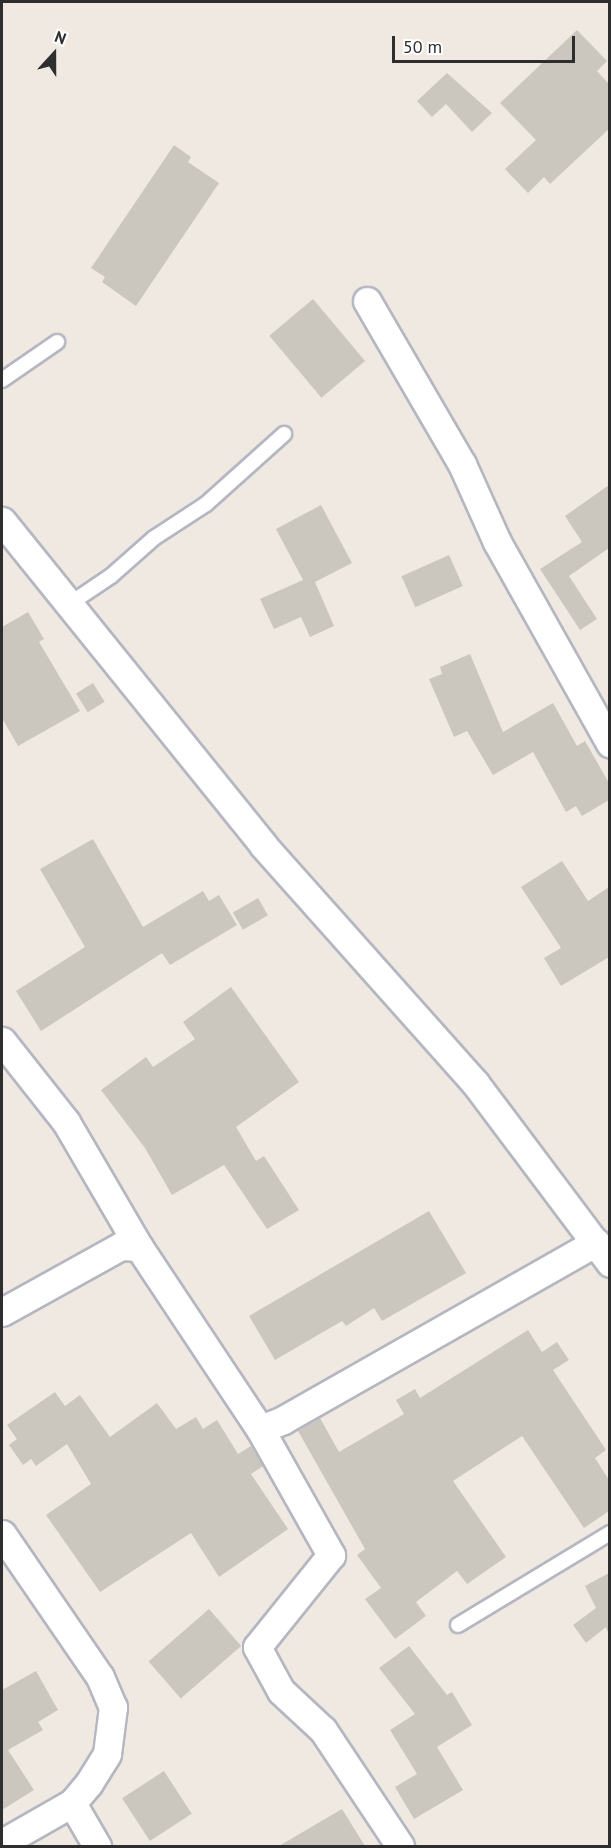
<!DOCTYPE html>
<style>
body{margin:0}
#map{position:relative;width:611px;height:1848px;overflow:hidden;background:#efe9e1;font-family:"PT Sans",sans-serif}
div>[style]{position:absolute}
.building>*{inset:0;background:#cbc7bf;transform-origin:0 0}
.roads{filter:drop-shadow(2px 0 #b4b7c1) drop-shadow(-2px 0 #b4b7c1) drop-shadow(0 2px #b4b7c1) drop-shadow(0 -2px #b4b7c1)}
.service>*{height:14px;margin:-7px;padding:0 7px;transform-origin:7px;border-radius:7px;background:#fff}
.minor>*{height:27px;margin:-13.5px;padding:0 13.5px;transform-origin:13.5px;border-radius:13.5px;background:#fff}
span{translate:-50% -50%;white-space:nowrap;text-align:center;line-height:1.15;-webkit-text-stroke:6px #fff;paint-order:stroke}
.frame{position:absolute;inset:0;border:3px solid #2e2e2e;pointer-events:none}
.north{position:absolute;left:24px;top:24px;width:60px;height:60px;-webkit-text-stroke:4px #fff;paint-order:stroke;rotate:21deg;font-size:16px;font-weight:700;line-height:24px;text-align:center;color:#2e2e2e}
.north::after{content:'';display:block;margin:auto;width:21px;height:27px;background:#2e2e2e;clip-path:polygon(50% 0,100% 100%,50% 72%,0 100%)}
.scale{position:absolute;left:392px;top:36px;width:183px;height:27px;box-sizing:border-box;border:3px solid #2e2e2e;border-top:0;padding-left:8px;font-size:18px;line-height:21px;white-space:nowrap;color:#2e2e2e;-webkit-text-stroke:4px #fff;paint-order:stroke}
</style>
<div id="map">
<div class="building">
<div style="clip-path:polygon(577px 30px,607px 61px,597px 71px,609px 84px,609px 129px,550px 184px,544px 177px,528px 193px,505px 169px,536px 140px,500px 103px)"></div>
<div style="clip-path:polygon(447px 73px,492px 113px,472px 132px,446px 104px,432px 117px,417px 101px)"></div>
<div style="clip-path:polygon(174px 145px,191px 157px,188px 162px,219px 183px,136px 306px,102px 282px,105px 277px,91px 268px)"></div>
<div style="left:313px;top:299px;width:81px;height:57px;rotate:50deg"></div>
<div style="clip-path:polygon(609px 485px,609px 548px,569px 576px,597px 619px,580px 630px,540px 569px,582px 542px,565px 516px)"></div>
<div style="clip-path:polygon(321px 505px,352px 563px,315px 582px,334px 626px,310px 637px,301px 617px,274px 629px,260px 599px,303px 580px,276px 529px)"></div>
<div style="left:449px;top:555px;width:34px;height:52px;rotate:66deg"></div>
<div style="clip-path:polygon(28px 612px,44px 639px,39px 642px,80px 711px,18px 746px,2px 718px,2px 627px)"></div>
<div style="clip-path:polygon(470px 654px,503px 732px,553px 703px,577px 746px,585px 741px,609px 783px,609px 800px,582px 816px,576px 806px,566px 812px,533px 752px,493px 775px,467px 731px,454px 737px,429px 679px,442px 674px,440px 667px)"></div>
<div style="left:93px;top:683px;width:22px;height:20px;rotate:58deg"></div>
<div style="clip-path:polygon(93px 839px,143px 927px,203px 891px,209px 901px,219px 895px,237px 925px,170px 965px,162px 953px,41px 1031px,16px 991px,85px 947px,40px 869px)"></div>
<div style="clip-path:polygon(562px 861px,588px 901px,609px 887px,609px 957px,561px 986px,544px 958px,561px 948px,521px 887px)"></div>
<div style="left:258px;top:898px;width:20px;height:29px;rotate:60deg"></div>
<div style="clip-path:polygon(231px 987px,299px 1082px,236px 1127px,256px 1161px,264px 1156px,299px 1210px,267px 1229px,224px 1165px,172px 1195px,145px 1148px,101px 1090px,146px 1057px,153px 1067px,195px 1039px,183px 1022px)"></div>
<div style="clip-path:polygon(429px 1211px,466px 1273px,382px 1321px,374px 1308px,346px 1326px,342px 1321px,275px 1360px,249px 1316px)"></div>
<div style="clip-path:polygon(528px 1330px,542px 1352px,557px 1342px,569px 1360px,553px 1370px,606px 1450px,595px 1458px,609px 1480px,609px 1511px,584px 1528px,522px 1436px,453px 1481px,506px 1557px,467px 1584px,457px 1571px,416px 1602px,426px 1616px,395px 1639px,365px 1599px,381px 1588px,357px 1555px,365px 1549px,298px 1431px,320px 1418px,339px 1452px,404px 1414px,396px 1400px,415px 1389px,420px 1398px)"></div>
<div style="clip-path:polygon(55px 1392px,65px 1406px,80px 1395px,110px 1437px,157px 1403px,176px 1429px,196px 1417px,203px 1429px,217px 1420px,238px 1454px,251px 1446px,263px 1466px,251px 1474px,288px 1529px,219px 1577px,191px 1533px,100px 1592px,46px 1515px,91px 1484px,67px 1444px,36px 1466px,31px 1459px,23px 1465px,9px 1445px,17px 1439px,7px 1425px)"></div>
<div style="clip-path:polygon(609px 1573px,609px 1635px,606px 1627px,586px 1643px,573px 1625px,596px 1608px,585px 1586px)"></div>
<div style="left:209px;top:1609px;width:49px;height:80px;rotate:49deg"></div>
<div style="clip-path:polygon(409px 1646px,447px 1695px,452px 1692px,472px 1725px,437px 1747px,463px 1790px,414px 1819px,395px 1787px,417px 1774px,390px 1730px,415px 1714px,379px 1668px)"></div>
<div style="clip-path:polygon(36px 1671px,58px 1710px,38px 1722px,43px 1730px,8px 1750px,34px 1790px,2px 1810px,2px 1690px)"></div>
<div style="left:164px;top:1771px;width:51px;height:50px;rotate:57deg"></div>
<div style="clip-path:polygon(342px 1809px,365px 1846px,279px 1846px)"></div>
</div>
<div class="roads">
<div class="service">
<div style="left:2px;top:380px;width:67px;rotate:-34.6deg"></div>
<div style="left:68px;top:605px;width:52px;rotate:-34deg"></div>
<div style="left:111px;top:576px;width:57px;rotate:-41.5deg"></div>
<div style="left:154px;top:538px;width:62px;rotate:-33.2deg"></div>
<div style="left:206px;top:504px;width:105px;rotate:-41.9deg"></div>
<div style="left:458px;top:1625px;width:178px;rotate:-31.2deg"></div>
</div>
<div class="minor">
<div style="left:367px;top:301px;width:189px;rotate:59.8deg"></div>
<div style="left:462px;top:464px;width:85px;rotate:65.8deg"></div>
<div style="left:497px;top:542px;width:231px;rotate:60.7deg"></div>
<div style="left:2px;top:521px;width:416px;rotate:51.1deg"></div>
<div style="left:263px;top:845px;width:319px;rotate:48.3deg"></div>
<div style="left:475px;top:1083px;width:225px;rotate:53.1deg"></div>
<div style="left:2px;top:1041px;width:103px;rotate:51.7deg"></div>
<div style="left:66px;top:1122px;width:145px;rotate:59.7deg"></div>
<div style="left:2px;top:1312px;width:136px;rotate:-29deg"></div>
<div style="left:121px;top:1246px;width:18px;rotate:3deg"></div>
<div style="left:139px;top:1247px;width:219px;rotate:56.4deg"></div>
<div style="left:260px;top:1429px;width:25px;rotate:-21deg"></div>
<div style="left:283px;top:1420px;width:360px;rotate:-29.6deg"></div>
<div style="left:260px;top:1429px;width:145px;rotate:60.6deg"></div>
<div style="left:331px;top:1555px;width:118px;rotate:128.8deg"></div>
<div style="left:257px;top:1647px;width:50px;rotate:61.4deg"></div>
<div style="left:281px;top:1691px;width:57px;rotate:42.9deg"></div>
<div style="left:323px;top:1730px;width:139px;rotate:56.4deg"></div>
<div style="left:2px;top:1534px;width:173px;rotate:55.6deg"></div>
<div style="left:100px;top:1677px;width:33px;rotate:67deg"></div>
<div style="left:113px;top:1707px;width:47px;rotate:97.3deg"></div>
<div style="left:107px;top:1754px;width:34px;rotate:122deg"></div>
<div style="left:89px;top:1783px;width:26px;rotate:130deg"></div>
<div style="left:72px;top:1803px;width:81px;rotate:150.3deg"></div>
<div style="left:72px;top:1803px;width:50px;rotate:59.8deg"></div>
</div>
</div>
<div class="frame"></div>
<div class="north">N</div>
<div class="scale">50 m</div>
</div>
